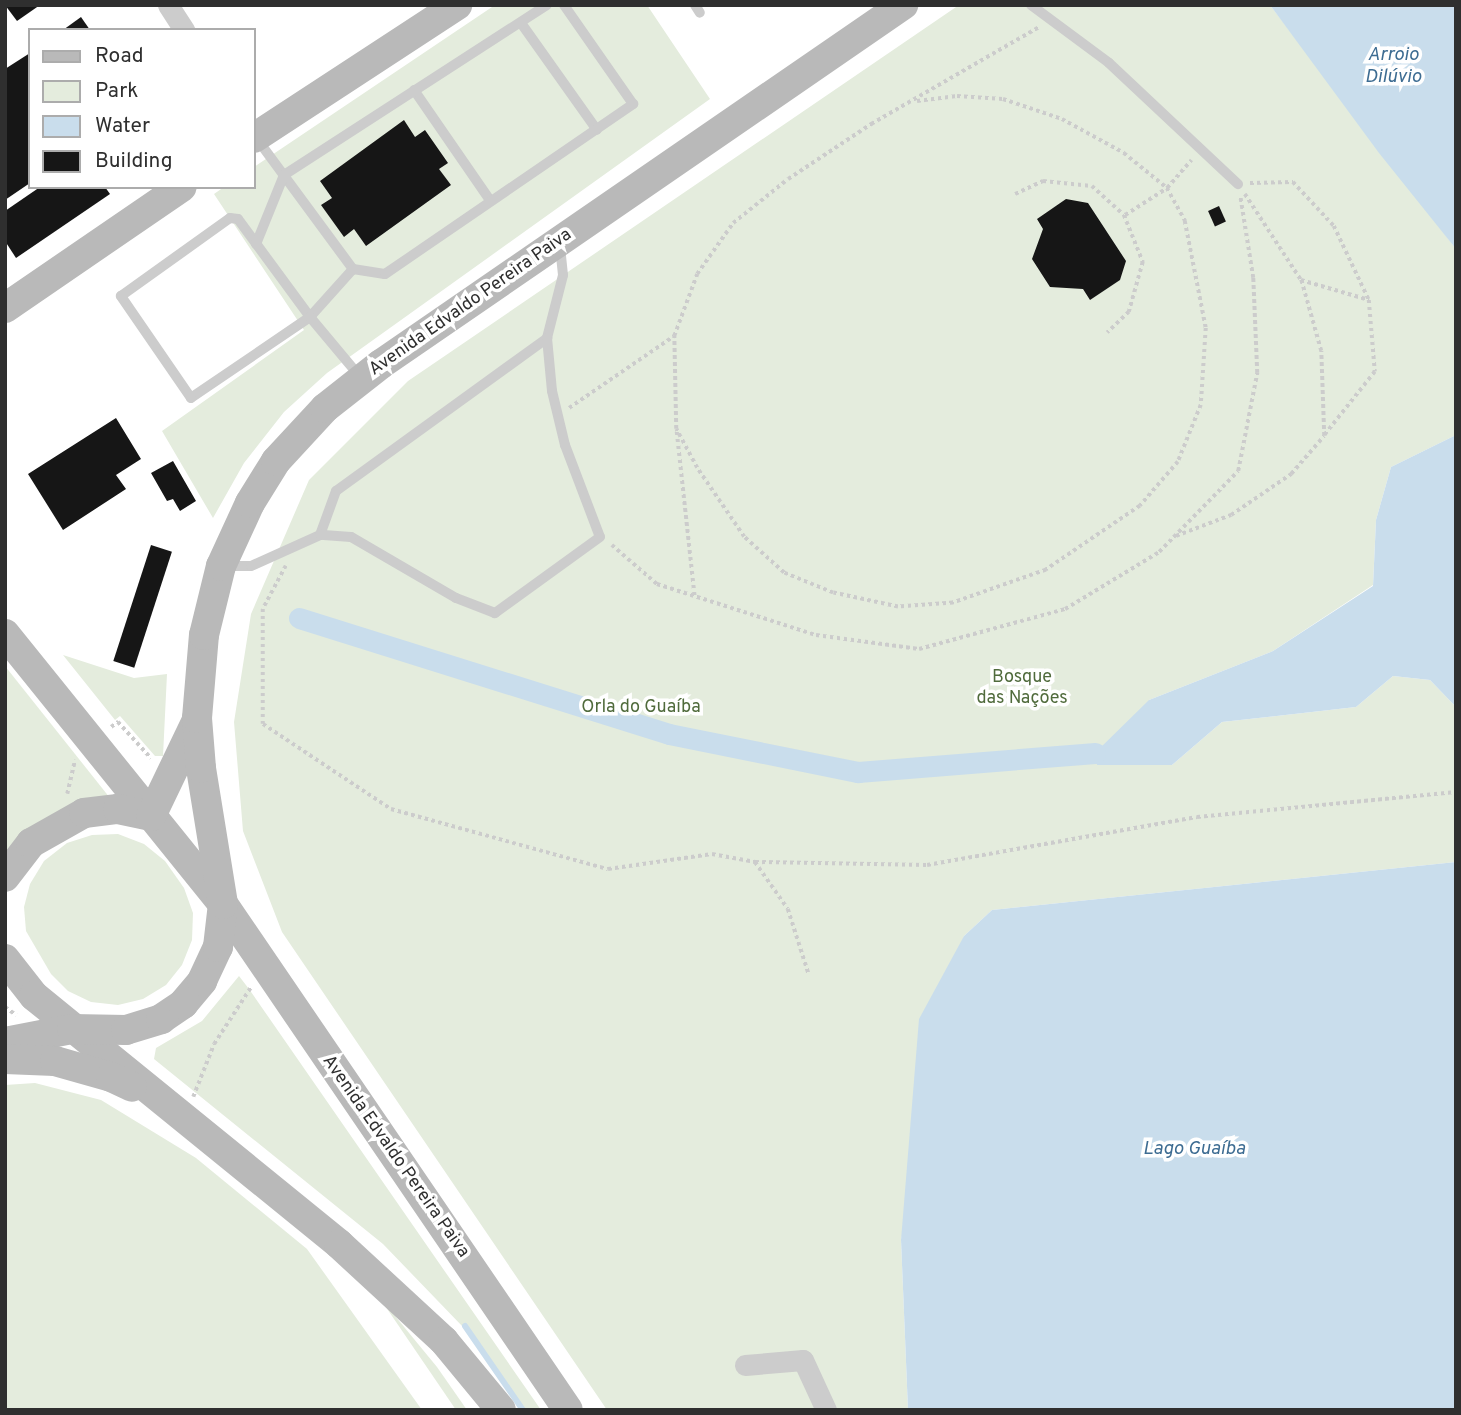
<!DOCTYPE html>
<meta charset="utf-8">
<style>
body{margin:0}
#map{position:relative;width:1461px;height:1415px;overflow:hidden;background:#fff;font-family:Overpass,sans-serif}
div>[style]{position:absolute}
.green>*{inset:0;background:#e4ecdd}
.water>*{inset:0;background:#c9ddec}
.stream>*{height:6px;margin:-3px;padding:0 3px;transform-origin:3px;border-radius:3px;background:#c9ddec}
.canal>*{height:21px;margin:-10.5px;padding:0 10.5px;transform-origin:10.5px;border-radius:10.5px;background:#c9ddec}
.building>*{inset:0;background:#161616;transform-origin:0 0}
.path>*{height:3.5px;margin-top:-1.75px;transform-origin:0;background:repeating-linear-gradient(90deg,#ccc 0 3.5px,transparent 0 7px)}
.lane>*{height:10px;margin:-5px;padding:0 5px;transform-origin:5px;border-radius:5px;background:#ccc}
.street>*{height:21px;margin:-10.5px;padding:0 10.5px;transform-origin:10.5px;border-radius:10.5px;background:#ccc}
.secondary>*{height:30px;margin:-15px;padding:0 15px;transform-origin:15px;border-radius:15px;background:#b9b9b9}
span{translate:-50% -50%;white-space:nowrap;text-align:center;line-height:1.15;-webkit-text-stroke:7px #fff;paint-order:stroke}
.street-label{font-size:18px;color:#2f2f2f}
.park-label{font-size:18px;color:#506b3c}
.water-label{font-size:19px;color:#3d6c92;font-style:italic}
.frame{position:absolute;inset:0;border:7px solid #2f2f2f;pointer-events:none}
.legend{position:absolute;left:28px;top:28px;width:228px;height:161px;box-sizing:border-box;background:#fff;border:2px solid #acacac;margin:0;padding:9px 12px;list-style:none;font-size:21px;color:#2f2f2f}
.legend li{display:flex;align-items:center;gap:14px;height:35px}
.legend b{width:35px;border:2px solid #acacac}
</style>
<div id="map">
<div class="green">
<div style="clip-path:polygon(495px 5px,647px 5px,710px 99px,327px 373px,284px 412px,244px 463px,213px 518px,162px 431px,304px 330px,214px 194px,224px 187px,254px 187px,254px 167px)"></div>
<div style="clip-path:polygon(959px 5px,1270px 5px,1456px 249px,1456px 435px,1391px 467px,1376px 520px,1373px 585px,1273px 651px,1149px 700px,1172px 765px,1222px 722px,1356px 707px,1393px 676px,1430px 680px,1456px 707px,1456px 862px,992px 910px,964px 936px,901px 1240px,908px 1410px,607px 1410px,282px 932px,243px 831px,234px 722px,251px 614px,309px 480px,408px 381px)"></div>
<div style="clip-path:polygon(63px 655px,134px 678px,167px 674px,163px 756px,155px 756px,120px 716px,115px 720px)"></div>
<div style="clip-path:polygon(5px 666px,110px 798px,5px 857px)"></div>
<div style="clip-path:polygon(118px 834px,144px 844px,165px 861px,184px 888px,193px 913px,192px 940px,182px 965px,166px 985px,143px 999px,118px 1005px,91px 1002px,68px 991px,51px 974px,26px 931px,24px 907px,30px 884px,44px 861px,67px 843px,92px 835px)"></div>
<div style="clip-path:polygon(239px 976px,249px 989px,541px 1410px,520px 1410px,463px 1327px,383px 1244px,154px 1059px,156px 1048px,202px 1021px)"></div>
<div style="clip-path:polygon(35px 1083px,101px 1100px,196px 1158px,307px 1249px,422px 1410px,5px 1410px,5px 1085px)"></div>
<div style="clip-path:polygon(377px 1294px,437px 1367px,467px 1410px,456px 1410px)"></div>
</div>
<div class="water">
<div style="clip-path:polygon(1270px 5px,1456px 5px,1456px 249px,1379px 153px)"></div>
<div style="clip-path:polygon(1456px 435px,1456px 707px,1430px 680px,1393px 676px,1356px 707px,1222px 722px,1172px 765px,1097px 765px,1095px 753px,1149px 700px,1273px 651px,1373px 586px,1376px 520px,1391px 467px)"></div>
<div style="clip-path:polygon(1456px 862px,1456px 1410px,908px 1410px,901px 1240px,919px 1019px,964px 936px,992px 910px)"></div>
</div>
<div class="stream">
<div style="left:465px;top:1326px;width:102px;rotate:55.4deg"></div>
</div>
<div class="canal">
<div style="left:299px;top:618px;width:388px;rotate:17.4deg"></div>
<div style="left:669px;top:734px;width:193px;rotate:11.4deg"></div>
<div style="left:858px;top:772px;width:238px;rotate:-4.6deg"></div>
</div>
<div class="building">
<div style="clip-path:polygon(5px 5px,40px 5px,17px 21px)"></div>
<div style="clip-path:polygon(81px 17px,90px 30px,63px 30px)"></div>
<div style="clip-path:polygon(30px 53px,30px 183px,5px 200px,5px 69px)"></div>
<div style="clip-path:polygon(404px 120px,415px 137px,425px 130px,448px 163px,439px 169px,451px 185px,366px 246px,354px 229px,344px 237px,321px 205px,332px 198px,320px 181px)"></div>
<div style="clip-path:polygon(40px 187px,105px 187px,110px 194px,16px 258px,5px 241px,5px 211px)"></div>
<div style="clip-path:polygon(1066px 199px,1088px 203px,1126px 261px,1120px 280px,1090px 300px,1083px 289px,1050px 287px,1032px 259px,1043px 229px,1037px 219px)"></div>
<div style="left:1219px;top:206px;width:17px;height:12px;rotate:66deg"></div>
<div style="clip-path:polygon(116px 418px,141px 459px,116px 475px,126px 489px,63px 530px,28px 474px)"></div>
<div style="clip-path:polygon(173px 461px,196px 501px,180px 511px,173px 499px,167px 501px,151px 473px)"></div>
<div style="left:151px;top:545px;width:22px;height:122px;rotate:18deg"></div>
</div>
<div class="path">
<div style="left:917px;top:101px;width:40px;rotate:-7.1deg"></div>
<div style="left:957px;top:96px;width:46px;rotate:3.7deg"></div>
<div style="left:1003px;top:99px;width:62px;rotate:18.7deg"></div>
<div style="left:1062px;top:119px;width:71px;rotate:28.7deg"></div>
<div style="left:1124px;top:153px;width:55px;rotate:39.1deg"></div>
<div style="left:1167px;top:188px;width:38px;rotate:61deg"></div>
<div style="left:1185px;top:221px;width:109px;rotate:78.9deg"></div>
<div style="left:1206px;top:328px;width:77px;rotate:93.7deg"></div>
<div style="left:1201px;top:405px;width:61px;rotate:112deg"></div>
<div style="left:1178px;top:462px;width:58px;rotate:130.8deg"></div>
<div style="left:1140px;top:506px;width:114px;rotate:145.8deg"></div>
<div style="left:1046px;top:570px;width:99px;rotate:160.5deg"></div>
<div style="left:953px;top:603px;width:55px;rotate:175.8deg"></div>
<div style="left:898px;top:607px;width:66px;rotate:-167.8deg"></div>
<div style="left:833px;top:593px;width:53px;rotate:-157.8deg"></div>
<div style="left:784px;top:573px;width:54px;rotate:-138deg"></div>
<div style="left:744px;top:537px;width:83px;rotate:-124.3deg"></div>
<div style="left:697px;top:468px;width:44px;rotate:-118.3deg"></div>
<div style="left:676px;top:429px;width:93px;rotate:-91.2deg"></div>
<div style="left:674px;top:336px;width:66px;rotate:-69.6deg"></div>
<div style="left:697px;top:274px;width:62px;rotate:-54.8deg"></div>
<div style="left:733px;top:223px;width:70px;rotate:-38.7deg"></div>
<div style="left:788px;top:179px;width:100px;rotate:-33.5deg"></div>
<div style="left:871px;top:124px;width:194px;rotate:-30deg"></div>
<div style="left:1250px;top:183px;width:43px;rotate:-1.3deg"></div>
<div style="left:1293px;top:182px;width:60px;rotate:47deg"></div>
<div style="left:1334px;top:226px;width:82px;rotate:64.7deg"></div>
<div style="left:1369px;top:300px;width:72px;rotate:85.2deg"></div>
<div style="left:1375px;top:372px;width:82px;rotate:128.6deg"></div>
<div style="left:1015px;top:194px;width:31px;rotate:-25deg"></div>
<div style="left:1043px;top:181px;width:49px;rotate:5.8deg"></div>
<div style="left:1092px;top:186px;width:43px;rotate:42.2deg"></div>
<div style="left:1124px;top:215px;width:51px;rotate:68deg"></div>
<div style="left:1143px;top:262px;width:52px;rotate:105.6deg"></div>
<div style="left:1129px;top:312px;width:30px;rotate:136deg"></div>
<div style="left:1245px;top:194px;width:103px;rotate:56.9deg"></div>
<div style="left:1301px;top:280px;width:71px;rotate:16.4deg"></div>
<div style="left:1125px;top:215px;width:50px;rotate:-32.7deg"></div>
<div style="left:1167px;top:188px;width:37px;rotate:-49deg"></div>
<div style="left:569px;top:408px;width:127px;rotate:-34.4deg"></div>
<div style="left:677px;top:432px;width:166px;rotate:83.8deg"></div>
<div style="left:1176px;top:536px;width:59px;rotate:-20.9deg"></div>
<div style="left:1231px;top:515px;width:73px;rotate:-34.3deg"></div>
<div style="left:1291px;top:474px;width:50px;rotate:-49deg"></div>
<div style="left:1324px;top:436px;width:85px;rotate:-92deg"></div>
<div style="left:1321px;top:351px;width:74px;rotate:-105.7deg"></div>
<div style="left:612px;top:545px;width:60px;rotate:40.9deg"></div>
<div style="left:657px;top:584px;width:167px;rotate:17.8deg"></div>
<div style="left:816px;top:635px;width:104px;rotate:7.7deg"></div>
<div style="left:919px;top:649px;width:151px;rotate:-15.3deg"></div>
<div style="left:1065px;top:609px;width:110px;rotate:-31.2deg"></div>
<div style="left:1159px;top:552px;width:113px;rotate:-45.7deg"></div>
<div style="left:1238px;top:471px;width:100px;rotate:-79deg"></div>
<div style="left:1257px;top:373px;width:95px;rotate:-92.4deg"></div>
<div style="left:1253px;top:278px;width:83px;rotate:-99deg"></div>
<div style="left:286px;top:566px;width:49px;rotate:118.1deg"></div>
<div style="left:263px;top:609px;width:115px;rotate:90deg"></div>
<div style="left:263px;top:724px;width:154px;rotate:33.6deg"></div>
<div style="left:391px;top:809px;width:225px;rotate:15.5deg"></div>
<div style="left:608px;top:869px;width:105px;rotate:-8.2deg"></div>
<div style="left:712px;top:854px;width:44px;rotate:10.5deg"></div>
<div style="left:755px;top:862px;width:172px;rotate:1deg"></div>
<div style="left:927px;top:865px;width:274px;rotate:-10.1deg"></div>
<div style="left:1197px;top:817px;width:260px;rotate:-5.5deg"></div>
<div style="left:111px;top:727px;width:9px;rotate:-36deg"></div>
<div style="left:118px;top:722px;width:49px;rotate:47.5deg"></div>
<div style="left:67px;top:794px;width:35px;rotate:-77deg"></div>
<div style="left:755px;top:862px;width:57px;rotate:54.9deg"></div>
<div style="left:788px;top:909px;width:69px;rotate:72.3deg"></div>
<div style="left:5px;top:1007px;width:14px;rotate:36deg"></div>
<div style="left:193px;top:1097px;width:57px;rotate:-68.4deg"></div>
<div style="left:214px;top:1044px;width:68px;rotate:-57deg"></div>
</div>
<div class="lane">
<div style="left:695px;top:5px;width:9px;rotate:58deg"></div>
<div style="left:1031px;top:5px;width:97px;rotate:36.6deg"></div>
<div style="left:1109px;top:63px;width:177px;rotate:43.2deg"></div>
<div style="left:521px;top:23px;width:131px;rotate:54.6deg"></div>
<div style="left:414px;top:90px;width:134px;rotate:55.4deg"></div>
<div style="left:257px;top:139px;width:162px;rotate:53.6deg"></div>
<div style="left:353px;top:269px;width:32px;rotate:9deg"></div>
<div style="left:385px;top:274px;width:301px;rotate:-34.4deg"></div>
<div style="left:633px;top:104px;width:121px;rotate:-124.9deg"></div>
<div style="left:230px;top:218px;width:8px;rotate:7deg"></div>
<div style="left:238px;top:219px;width:122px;rotate:53.7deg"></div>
<div style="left:310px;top:317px;width:144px;rotate:145.8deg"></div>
<div style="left:191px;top:398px;width:124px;rotate:-124.5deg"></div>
<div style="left:121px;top:296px;width:134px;rotate:-35.6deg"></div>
<div style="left:256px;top:244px;width:74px;rotate:-67.9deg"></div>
<div style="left:284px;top:175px;width:313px;rotate:-32.9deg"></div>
<div style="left:353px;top:269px;width:64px;rotate:131.9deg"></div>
<div style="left:310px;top:317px;width:80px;rotate:50.1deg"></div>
<div style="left:547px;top:338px;width:65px;rotate:-75.7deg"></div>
<div style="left:563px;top:275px;width:30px;rotate:-96deg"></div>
<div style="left:224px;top:566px;width:27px"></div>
<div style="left:251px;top:566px;width:76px;rotate:-24.2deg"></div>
<div style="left:320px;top:535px;width:47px;rotate:-70deg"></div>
<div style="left:336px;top:491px;width:261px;rotate:-35.9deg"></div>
<div style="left:547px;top:338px;width:53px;rotate:84.6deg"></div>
<div style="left:552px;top:391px;width:56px;rotate:76.5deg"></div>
<div style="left:565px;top:445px;width:98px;rotate:69.2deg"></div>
<div style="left:600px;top:537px;width:130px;rotate:144.1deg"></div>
<div style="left:495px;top:613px;width:42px;rotate:-159deg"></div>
<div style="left:456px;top:598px;width:121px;rotate:-149.8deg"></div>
<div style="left:351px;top:537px;width:31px;rotate:-176deg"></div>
</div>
<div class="street">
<div style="left:168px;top:5px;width:30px;rotate:57deg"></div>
<div style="left:745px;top:1365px;width:58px;rotate:-4.9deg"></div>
<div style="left:803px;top:1360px;width:55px;rotate:65.3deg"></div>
</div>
<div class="secondary">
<div style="left:254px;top:138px;width:243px;rotate:-33.2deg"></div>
<div style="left:5px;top:308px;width:214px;rotate:-34.4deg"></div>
<div style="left:5px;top:634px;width:347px;rotate:51.1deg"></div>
<div style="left:223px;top:904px;width:612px;rotate:55.71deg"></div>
<div style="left:5px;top:877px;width:43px;rotate:-52.6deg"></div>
<div style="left:31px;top:843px;width:61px;rotate:-29.5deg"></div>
<div style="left:84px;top:813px;width:34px;rotate:-7deg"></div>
<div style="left:118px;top:809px;width:34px;rotate:12deg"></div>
<div style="left:151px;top:816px;width:104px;rotate:-64.4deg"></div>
<div style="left:5px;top:959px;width:47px;rotate:51.9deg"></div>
<div style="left:34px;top:996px;width:393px;rotate:39.1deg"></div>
<div style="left:339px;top:1244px;width:143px;rotate:42.7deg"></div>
<div style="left:444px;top:1341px;width:89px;rotate:50.4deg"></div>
<div style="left:5px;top:1042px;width:68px;rotate:-11deg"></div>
<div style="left:72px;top:1029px;width:54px;rotate:1.1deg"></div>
<div style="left:126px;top:1030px;width:37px;rotate:-17deg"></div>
<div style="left:161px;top:1019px;width:27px;rotate:-34deg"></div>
<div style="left:183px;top:1004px;width:30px;rotate:-50deg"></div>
<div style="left:202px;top:981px;width:38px;rotate:-65deg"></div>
<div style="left:218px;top:947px;width:43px;rotate:-83.4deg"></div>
<div style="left:223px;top:904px;width:138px;rotate:-99.2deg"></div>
<div style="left:201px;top:768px;width:50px;rotate:-94.6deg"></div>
<div style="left:197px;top:718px;width:83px;rotate:-85.2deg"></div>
<div style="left:204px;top:635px;width:71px;rotate:-76.2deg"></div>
<div style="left:221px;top:566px;width:69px;rotate:-65.3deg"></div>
<div style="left:250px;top:503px;width:49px;rotate:-58.2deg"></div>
<div style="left:276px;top:461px;width:72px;rotate:-47.2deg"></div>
<div style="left:325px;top:408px;width:71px;rotate:-38.2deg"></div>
<div style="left:381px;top:364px;width:634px;rotate:-34.52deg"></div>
<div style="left:5px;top:1059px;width:50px;rotate:2.3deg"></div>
<div style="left:55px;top:1061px;width:58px;rotate:15.9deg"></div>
<div style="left:111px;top:1077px;width:23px;rotate:25deg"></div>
</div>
<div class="street-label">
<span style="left:471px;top:303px;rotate:-35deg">Avenida Edvaldo Pereira Paiva</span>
<span style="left:395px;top:1157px;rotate:55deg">Avenida Edvaldo Pereira Paiva</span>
</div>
<div class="park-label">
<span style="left:1022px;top:689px">Bosque<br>das Nações</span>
<span style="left:641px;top:708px">Orla do Guaíba</span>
</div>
<div class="water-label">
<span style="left:1393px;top:67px">Arroio<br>Dilúvio</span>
<span style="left:1194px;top:1150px">Lago Guaíba</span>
</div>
<div class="frame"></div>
<ul class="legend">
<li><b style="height:9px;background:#b9b9b9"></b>Road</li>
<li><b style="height:19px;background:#e4ecdd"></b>Park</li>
<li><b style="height:19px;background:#c9ddec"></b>Water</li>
<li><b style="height:19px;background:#161616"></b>Building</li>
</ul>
</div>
